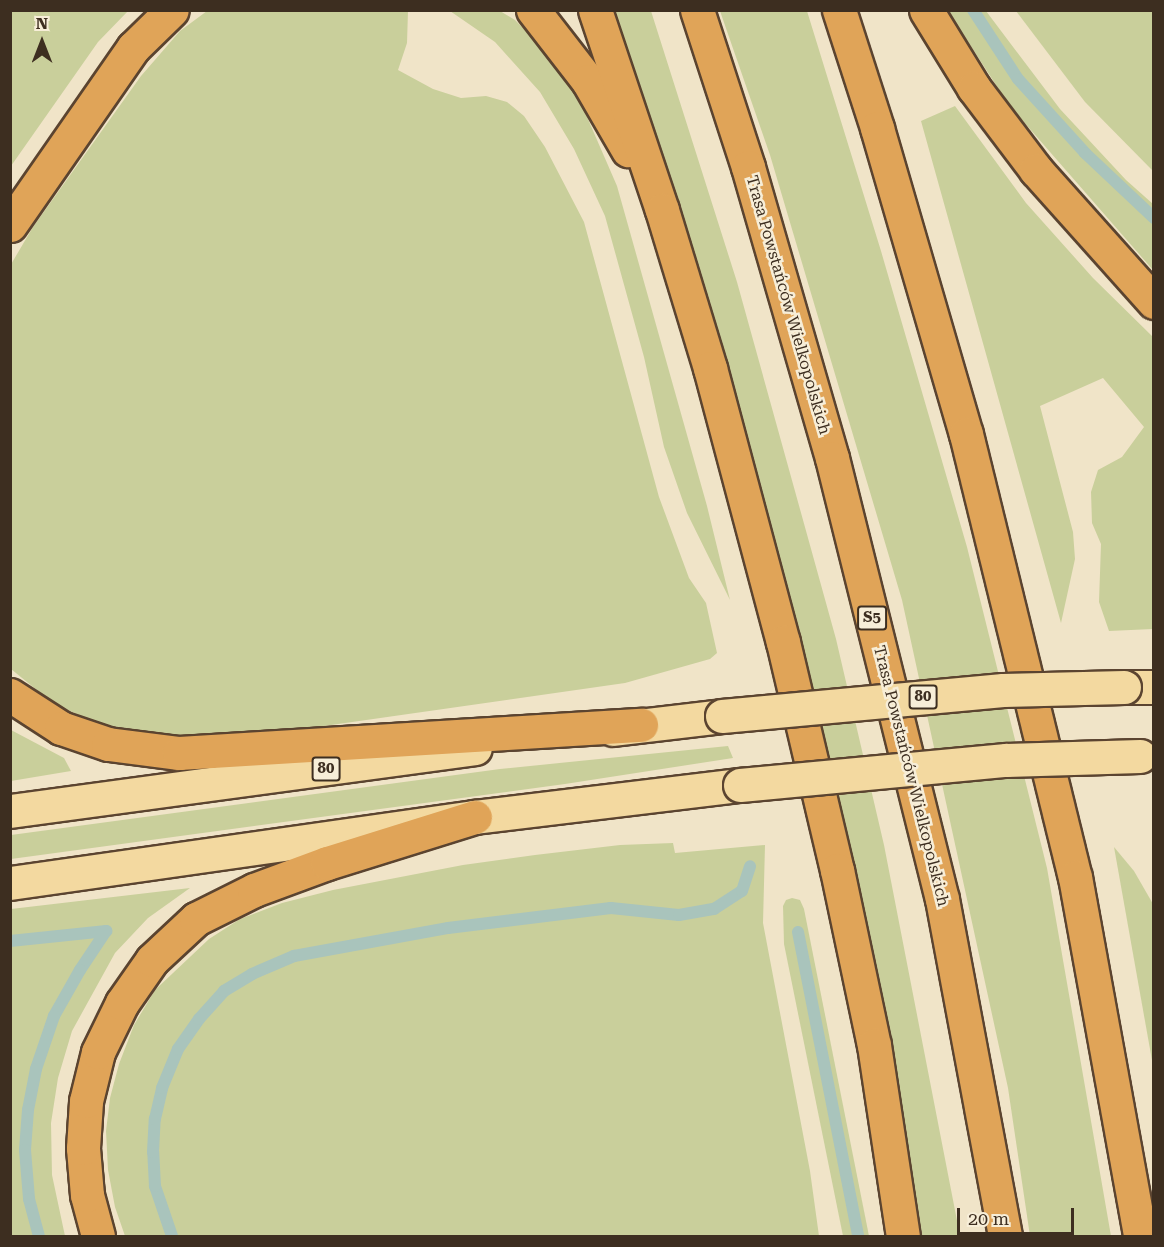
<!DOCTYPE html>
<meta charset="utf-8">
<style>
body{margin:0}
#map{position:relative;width:1164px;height:1247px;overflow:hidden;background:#f0e4c8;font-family:"Roboto Serif",serif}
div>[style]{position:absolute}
.green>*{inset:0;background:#c9cf9b}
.stream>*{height:12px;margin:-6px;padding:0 6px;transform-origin:6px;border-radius:6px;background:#a9c4bc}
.roads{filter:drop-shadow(2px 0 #5b4430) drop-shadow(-2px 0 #5b4430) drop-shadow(0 2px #5b4430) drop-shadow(0 -2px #5b4430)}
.primary>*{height:33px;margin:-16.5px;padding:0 16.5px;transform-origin:16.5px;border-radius:16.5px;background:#f3d9a0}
.highway>*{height:33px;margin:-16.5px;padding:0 16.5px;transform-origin:16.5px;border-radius:16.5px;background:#e0a458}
.bridges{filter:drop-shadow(2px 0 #5b4430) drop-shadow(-2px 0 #5b4430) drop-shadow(0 2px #5b4430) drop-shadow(0 -2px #5b4430)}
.primary-bridge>*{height:33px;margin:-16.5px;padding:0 16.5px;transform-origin:16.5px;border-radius:16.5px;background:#f3d9a0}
span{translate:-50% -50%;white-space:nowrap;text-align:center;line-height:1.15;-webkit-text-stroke:5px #f7eed8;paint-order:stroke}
.shield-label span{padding:2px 4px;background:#f7eed8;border:2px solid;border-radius:4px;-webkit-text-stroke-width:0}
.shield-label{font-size:15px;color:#3d2e20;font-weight:700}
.street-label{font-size:16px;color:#3d2e20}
.frame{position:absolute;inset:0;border:12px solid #3d2e20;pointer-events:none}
.north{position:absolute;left:12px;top:12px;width:60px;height:60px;-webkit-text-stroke:4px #f7eed8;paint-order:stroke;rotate:0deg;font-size:16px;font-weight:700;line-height:24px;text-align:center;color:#3d2e20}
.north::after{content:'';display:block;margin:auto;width:21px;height:27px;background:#3d2e20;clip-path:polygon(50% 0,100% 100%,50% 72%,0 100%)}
.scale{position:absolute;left:957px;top:1208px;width:117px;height:27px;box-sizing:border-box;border:3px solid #3d2e20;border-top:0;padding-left:8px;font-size:18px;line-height:21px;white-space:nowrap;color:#3d2e20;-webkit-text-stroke:4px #f7eed8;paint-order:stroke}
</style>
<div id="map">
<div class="green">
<div style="clip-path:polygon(11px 10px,128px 11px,98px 42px,11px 166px)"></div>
<div style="clip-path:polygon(207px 11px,408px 11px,407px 43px,398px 70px,433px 89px,461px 98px,486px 96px,507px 102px,524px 116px,545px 147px,584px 222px,659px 497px,689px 578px,706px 603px,717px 653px,710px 659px,625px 683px,254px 736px,155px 736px,95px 722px,54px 704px,11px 669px,10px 266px,33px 227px,141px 76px,180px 31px)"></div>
<div style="clip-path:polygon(450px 11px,500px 11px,515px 20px,552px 57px,584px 110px,617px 186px,707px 506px,730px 600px,687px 513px,664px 447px,644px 357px,605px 216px,574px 149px,540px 92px,495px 42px)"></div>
<div style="clip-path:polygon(612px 11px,651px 11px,737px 282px,836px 639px,884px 845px,960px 1236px,922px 1236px,900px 1106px,867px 939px,687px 243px)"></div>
<div style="clip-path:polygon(720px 11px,807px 11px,881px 251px,967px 547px,1047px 868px,1111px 1236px,1030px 1236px,1008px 1088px,902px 600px,770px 155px)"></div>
<div style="clip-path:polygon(948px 11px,986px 11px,1060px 109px,1126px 180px,1153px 204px,1153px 270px,1009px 105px)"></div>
<div style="clip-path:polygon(1016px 11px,1153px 11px,1153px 171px,1085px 102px)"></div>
<div style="clip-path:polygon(955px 106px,1026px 203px,1093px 278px,1153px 337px,1153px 629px,1109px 631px,1099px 602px,1101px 544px,1092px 523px,1091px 492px,1098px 470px,1122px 457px,1144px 427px,1103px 378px,1040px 406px,1073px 532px,1075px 559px,1061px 623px,921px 121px)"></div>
<div style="clip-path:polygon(11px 730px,64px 758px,71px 771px,11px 781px)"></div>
<div style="clip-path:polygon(728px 746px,733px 758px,565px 784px,11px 859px,11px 835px,500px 769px)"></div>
<div style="clip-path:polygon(673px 843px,675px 853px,765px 845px,763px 923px,810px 1171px,819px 1236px,125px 1236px,115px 1207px,108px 1170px,106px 1131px,110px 1098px,119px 1064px,134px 1025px,155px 990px,209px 939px,240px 919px,282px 903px,333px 890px,463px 865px,535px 855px,620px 845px)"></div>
<div style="clip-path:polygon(1114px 847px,1134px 871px,1153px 904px,1153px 1066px)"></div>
<div style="clip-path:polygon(190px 888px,148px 918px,115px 953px,72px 1031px,58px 1078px,51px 1123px,52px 1175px,65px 1236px,11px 1236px,11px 909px)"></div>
<div style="clip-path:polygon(792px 898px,800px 900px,804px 909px,869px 1236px,843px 1236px,784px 944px,783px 906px,786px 900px)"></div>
</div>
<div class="stream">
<div style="left:973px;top:10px;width:82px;rotate:56.9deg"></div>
<div style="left:1018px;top:79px;width:100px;rotate:47.8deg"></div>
<div style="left:1085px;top:153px;width:95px;rotate:43.3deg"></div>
<div style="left:798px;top:932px;width:310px;rotate:78.8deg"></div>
<div style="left:10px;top:941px;width:97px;rotate:-5.9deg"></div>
<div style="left:106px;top:931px;width:47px;rotate:123.7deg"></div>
<div style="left:80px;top:970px;width:53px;rotate:119.5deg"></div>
<div style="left:54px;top:1016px;width:56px;rotate:108.8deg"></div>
<div style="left:36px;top:1069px;width:42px;rotate:101deg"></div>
<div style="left:28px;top:1110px;width:40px;rotate:94.3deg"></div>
<div style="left:25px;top:1150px;width:49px;rotate:85.3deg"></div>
<div style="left:29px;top:1199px;width:38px;rotate:75deg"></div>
<div style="left:172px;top:1236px;width:53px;rotate:-108.8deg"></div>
<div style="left:155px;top:1186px;width:34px;rotate:-93deg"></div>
<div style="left:153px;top:1152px;width:33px;rotate:-87deg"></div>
<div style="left:155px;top:1119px;width:32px;rotate:-77deg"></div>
<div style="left:162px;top:1088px;width:42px;rotate:-67.7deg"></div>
<div style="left:178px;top:1049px;width:37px;rotate:-55deg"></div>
<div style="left:199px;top:1019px;width:38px;rotate:-48deg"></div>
<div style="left:224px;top:991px;width:33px;rotate:-31deg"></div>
<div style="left:252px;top:974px;width:46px;rotate:-23.2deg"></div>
<div style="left:294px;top:956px;width:157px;rotate:-10.3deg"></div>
<div style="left:448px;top:928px;width:164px;rotate:-7deg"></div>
<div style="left:611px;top:908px;width:68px;rotate:5.9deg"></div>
<div style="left:679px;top:915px;width:36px;rotate:-10deg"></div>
<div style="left:714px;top:909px;width:33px;rotate:-33deg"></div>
<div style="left:742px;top:891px;width:26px;rotate:-72deg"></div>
</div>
<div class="roads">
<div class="primary">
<div style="left:1124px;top:687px;width:30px"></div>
<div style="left:613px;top:729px;width:110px;rotate:-6.8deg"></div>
<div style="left:10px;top:811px;width:469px;rotate:-7.7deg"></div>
<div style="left:10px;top:883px;width:470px;rotate:-8.1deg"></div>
<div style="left:475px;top:817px;width:267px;rotate:-6.9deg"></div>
</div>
<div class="highway">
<div style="left:533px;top:10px;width:90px;rotate:52.2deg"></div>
<div style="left:588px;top:81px;width:80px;rotate:59.9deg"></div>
<div style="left:595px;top:10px;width:211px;rotate:71.5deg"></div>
<div style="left:662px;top:210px;width:165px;rotate:73.1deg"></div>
<div style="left:710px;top:368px;width:284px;rotate:75.1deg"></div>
<div style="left:783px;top:642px;width:234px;rotate:76.7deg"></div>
<div style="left:837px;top:870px;width:179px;rotate:78.1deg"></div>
<div style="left:874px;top:1045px;width:193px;rotate:81.4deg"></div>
<div style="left:697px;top:10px;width:165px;rotate:72deg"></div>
<div style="left:748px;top:167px;width:303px;rotate:73.9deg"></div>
<div style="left:832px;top:458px;width:455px;rotate:76deg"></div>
<div style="left:942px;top:899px;width:343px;rotate:79.4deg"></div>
<div style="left:839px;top:10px;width:124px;rotate:72.1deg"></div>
<div style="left:877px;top:128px;width:319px;rotate:73.8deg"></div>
<div style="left:966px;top:434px;width:456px;rotate:76.2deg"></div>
<div style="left:1075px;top:877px;width:365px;rotate:79.7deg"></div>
<div style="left:926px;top:10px;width:92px;rotate:58.4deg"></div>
<div style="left:974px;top:88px;width:103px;rotate:52.9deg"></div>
<div style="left:1036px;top:170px;width:177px;rotate:48.2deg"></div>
<div style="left:10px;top:225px;width:216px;rotate:-55.2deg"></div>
<div style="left:133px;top:48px;width:54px;rotate:-44.3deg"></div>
<div style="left:10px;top:695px;width:61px;rotate:32.9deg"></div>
<div style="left:61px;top:728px;width:50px;rotate:18.8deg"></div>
<div style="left:108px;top:744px;width:72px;rotate:7.2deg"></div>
<div style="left:179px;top:753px;width:463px;rotate:-3.5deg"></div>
<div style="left:98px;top:1236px;width:42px;rotate:-105deg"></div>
<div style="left:87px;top:1195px;width:47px;rotate:-94.9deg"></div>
<div style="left:83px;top:1148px;width:47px;rotate:-86.3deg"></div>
<div style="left:86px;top:1101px;width:50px;rotate:-76.2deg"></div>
<div style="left:98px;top:1052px;width:55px;rotate:-63.9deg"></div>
<div style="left:122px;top:1003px;width:52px;rotate:-55.1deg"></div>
<div style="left:152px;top:960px;width:60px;rotate:-43deg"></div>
<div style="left:196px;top:919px;width:65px;rotate:-26.6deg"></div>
<div style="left:254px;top:890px;width:78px;rotate:-20.3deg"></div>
<div style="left:327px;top:863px;width:155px;rotate:-17.3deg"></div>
</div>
</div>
<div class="bridges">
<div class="primary-bridge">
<div style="left:722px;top:716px;width:282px;rotate:-5.3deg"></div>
<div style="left:1003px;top:690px;width:121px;rotate:-1.4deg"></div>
<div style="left:740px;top:785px;width:267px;rotate:-5.4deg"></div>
<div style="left:1006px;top:760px;width:134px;rotate:-1.7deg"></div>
</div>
</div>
<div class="shield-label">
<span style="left:872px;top:618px">S5</span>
<span style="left:923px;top:697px">80</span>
<span style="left:326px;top:769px">80</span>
</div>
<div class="street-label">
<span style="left:788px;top:305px;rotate:74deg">Trasa Powstańców Wielkopolskich</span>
<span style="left:911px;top:776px;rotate:76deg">Trasa Powstańców Wielkopolskich</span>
</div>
<div class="frame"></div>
<div class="north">N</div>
<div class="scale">20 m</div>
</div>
